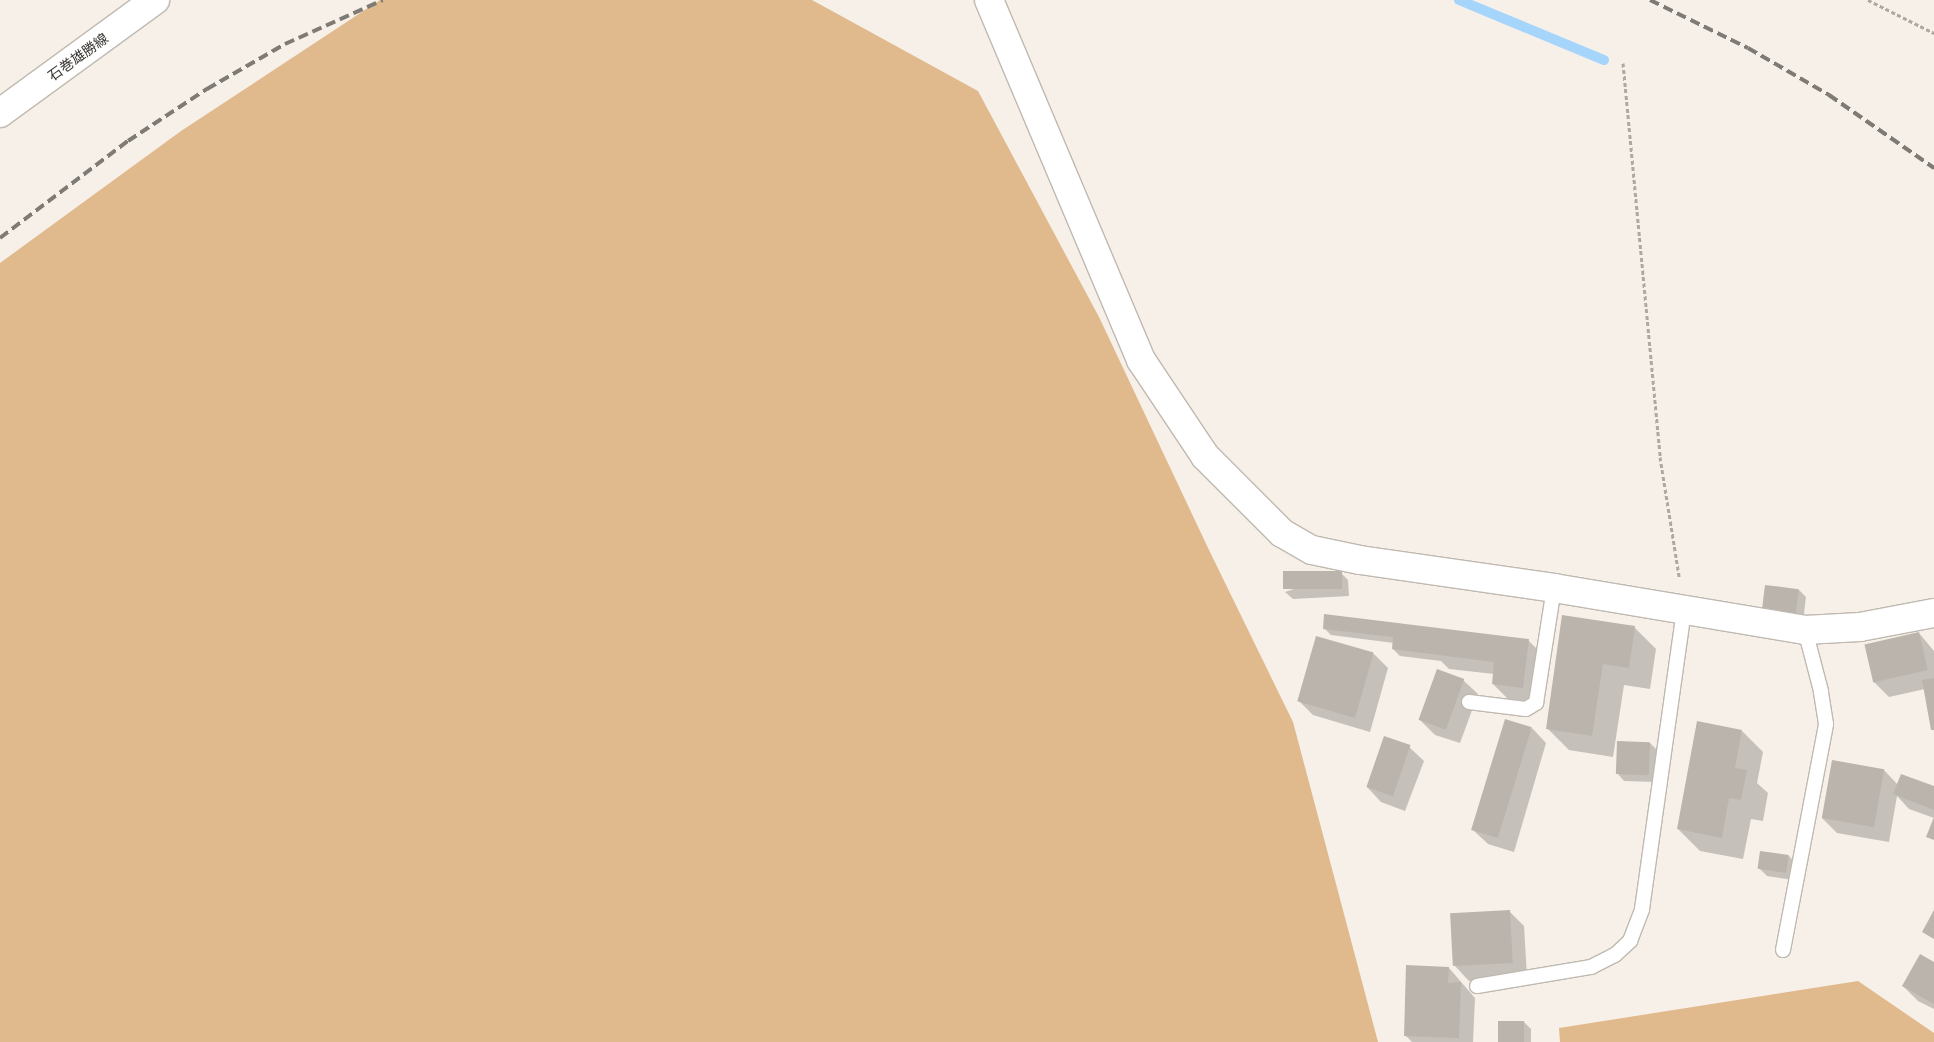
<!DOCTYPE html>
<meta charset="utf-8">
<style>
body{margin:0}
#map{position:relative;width:1934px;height:1042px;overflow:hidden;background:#f7f0e8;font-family:"Asap Condensed","Noto Sans JP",sans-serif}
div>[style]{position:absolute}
.forest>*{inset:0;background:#e0ba8d}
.shadow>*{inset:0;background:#0003}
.stream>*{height:10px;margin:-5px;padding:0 5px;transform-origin:5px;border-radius:5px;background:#a6d5fc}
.building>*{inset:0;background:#bbb4ad;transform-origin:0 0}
.path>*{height:3px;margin-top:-1.5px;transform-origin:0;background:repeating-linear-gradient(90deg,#ada8a2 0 4px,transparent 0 6.5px)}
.roads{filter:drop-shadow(1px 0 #bfb9b1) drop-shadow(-1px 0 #bfb9b1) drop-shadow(0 1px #bfb9b1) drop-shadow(0 -1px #bfb9b1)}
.lane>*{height:14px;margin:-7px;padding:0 7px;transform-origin:7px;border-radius:7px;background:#fff}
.street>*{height:28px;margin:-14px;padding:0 14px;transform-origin:14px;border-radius:14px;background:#fff}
.secondary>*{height:28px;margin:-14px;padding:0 14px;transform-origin:14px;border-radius:14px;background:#fff}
.rail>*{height:4px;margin-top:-2px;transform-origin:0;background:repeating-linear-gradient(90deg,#7e7a75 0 10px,transparent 0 15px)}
span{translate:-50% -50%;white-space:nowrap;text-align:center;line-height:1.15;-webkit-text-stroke:5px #fff;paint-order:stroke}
.street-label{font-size:14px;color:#373431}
</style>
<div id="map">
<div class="forest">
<div style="clip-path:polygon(380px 0,812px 0,978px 91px,1099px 317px,1209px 550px,1293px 722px,1378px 1042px,0 1042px,0 263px,181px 131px)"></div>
<div style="clip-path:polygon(1858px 981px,1934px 1033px,1934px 1042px,1560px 1042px,1559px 1028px)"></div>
</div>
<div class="shadow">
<div style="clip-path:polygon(1341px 573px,1348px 580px,1349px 596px,1293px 599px,1285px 592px)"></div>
<div style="clip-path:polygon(1766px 586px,1799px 590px,1806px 597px,1803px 621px)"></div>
<div style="clip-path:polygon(1634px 627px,1656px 649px,1650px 689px,1624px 685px,1613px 757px,1569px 750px,1547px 728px)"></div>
<div style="clip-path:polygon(1324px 628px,1528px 640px,1543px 655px,1537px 702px,1508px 699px,1493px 684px,1494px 674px,1449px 669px,1441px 661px,1400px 656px,1393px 649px,1394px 643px,1331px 635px)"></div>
<div style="clip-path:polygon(1919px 633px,1934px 651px,1934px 731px,1925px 689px,1889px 697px,1874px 682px)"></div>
<div style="clip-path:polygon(1374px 654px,1388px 668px,1370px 732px,1313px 715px,1298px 700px)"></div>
<div style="clip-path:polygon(1463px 680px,1478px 694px,1460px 743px,1435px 735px,1420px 720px)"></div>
<div style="clip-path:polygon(1532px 728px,1546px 743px,1514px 852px,1488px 844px,1473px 830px)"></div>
<div style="clip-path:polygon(1742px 731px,1763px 752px,1757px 783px,1768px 793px,1763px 821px,1751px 819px,1743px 859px,1700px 851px,1678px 829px)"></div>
<div style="clip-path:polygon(1385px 738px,1409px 747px,1424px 761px,1405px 811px,1381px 802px,1367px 787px)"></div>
<div style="clip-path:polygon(1650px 743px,1657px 750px,1656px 782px,1624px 781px,1617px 773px)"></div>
<div style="clip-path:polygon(1884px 770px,1898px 785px,1934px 788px,1934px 818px,1909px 809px,1897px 796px,1889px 842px,1837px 833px,1822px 818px)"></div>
<div style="clip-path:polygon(1789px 856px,1796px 864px,1794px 880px,1767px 876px,1760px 869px)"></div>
<div style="clip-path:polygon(1509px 911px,1524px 926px,1527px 977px,1469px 981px,1455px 966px)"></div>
<div style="clip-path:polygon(1934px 963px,1934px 1009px,1918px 1001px,1903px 986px)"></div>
<div style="clip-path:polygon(1449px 968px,1475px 998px,1473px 1042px,1412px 1042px,1405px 1035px)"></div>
<div style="clip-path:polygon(1524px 1022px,1531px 1029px,1531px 1042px,1500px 1042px)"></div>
</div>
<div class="stream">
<div style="left:1459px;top:0;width:157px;rotate:22.5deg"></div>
</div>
<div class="building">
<div style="left:1342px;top:571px;width:18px;height:59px;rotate:90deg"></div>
<div style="left:1765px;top:585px;width:34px;height:25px;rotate:7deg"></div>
<div style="clip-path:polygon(1324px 614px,1529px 639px,1523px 688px,1492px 684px,1494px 662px,1392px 649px,1393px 637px,1323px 629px)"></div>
<div style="clip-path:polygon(1562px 615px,1635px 626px,1629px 668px,1603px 664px,1592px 736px,1546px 729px)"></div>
<div style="left:1919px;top:632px;width:39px;height:56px;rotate:77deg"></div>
<div style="left:1316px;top:636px;width:60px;height:68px;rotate:16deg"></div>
<div style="left:1437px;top:669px;width:29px;height:54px;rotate:20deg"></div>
<div style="clip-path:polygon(1934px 678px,1934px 730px,1931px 730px,1922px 680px)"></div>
<div style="left:1505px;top:719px;width:28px;height:116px;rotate:17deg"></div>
<div style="clip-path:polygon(1697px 721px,1742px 730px,1735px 768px,1747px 770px,1741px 800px,1729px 798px,1722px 838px,1677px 829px)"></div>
<div style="left:1384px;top:736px;width:28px;height:54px;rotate:19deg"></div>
<div style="left:1617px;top:741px;width:33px;height:33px;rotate:2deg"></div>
<div style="left:1832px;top:760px;width:53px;height:59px;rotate:10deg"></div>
<div style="clip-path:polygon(1901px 774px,1934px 786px,1934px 810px,1893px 794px)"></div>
<div style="clip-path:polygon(1934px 817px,1934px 840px,1926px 837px)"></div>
<div style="left:1760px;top:851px;width:29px;height:18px;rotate:8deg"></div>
<div style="left:1510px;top:910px;width:53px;height:60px;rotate:87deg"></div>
<div style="clip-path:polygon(1934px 910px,1934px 939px,1922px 932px)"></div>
<div style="clip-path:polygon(1920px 954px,1934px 962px,1934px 1004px,1902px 986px)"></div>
<div style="clip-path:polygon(1406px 965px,1449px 967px,1448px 983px,1461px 982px,1459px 1038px,1404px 1036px)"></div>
<div style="left:1498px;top:1021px;width:26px;height:21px"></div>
</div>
<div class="path">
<div style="left:1868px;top:0;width:74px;rotate:26.6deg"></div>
<div style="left:1623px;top:63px;width:396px;rotate:84.6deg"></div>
<div style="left:1660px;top:457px;width:121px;rotate:80.9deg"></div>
</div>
<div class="roads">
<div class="lane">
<div style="left:1469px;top:702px;width:57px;rotate:7deg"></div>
<div style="left:1526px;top:709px;width:12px;rotate:-31deg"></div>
<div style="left:1536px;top:703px;width:116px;rotate:-81.1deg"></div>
<div style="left:1783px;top:950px;width:230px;rotate:-79.2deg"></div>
<div style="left:1826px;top:724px;width:33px;rotate:-99deg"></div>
<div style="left:1821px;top:691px;width:63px;rotate:-104.7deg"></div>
<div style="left:1477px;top:986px;width:116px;rotate:-9.5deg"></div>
<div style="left:1591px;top:967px;width:27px;rotate:-27deg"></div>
<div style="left:1615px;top:955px;width:21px;rotate:-43deg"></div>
<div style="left:1630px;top:941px;width:34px;rotate:-69deg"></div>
<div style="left:1642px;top:909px;width:301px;rotate:-82deg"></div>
</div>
<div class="street">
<div style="left:989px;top:0;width:391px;rotate:67.1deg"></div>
<div style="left:1141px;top:360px;width:115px;rotate:56.3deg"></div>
<div style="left:1205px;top:456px;width:109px;rotate:45deg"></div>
<div style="left:1282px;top:533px;width:34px;rotate:30deg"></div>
<div style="left:1312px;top:550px;width:49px;rotate:11.8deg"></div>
<div style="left:1360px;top:560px;width:196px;rotate:8.2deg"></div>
<div style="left:1554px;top:588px;width:254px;rotate:9.5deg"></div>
<div style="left:1805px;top:630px;width:55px;rotate:-3.1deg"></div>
<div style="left:1860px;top:627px;width:75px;rotate:-10.7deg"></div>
</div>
<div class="secondary">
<div style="left:0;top:113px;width:192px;rotate:-36.1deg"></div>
</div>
</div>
<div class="rail">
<div style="left:1650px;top:0;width:109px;rotate:26.1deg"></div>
<div style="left:1748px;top:48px;width:94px;rotate:30.1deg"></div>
<div style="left:1829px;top:95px;width:128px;rotate:34.8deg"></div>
<div style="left:0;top:238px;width:161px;rotate:-37.2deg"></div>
<div style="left:128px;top:141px;width:95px;rotate:-33.4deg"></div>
<div style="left:207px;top:89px;width:90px;rotate:-30deg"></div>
<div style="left:285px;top:44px;width:107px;rotate:-24.2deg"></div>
</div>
<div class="street-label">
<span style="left:78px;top:57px;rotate:-36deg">石巻雄勝線</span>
</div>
</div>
